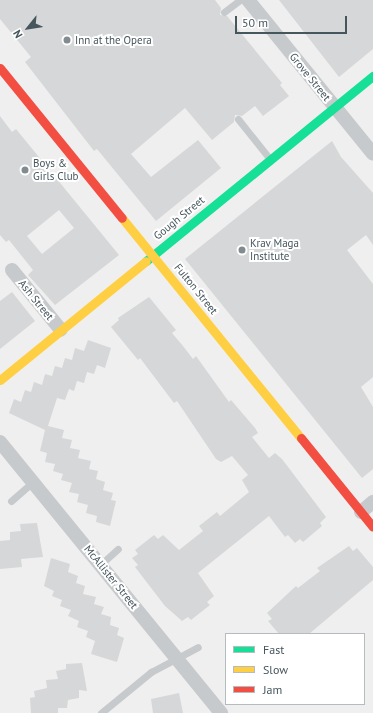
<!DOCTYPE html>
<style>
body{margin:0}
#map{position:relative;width:373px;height:713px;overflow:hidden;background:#f0efef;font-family:"PT Sans",sans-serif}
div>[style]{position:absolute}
.building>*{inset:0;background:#d6d7d8}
.lane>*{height:7px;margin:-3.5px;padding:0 3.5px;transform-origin:3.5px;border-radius:3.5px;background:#c7cacc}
.street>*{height:14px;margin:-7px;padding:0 7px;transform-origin:7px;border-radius:7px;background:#c7cacc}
.fast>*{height:9px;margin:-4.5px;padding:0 4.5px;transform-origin:4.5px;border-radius:4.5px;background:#16e098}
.slow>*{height:9px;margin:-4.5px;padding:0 4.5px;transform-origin:4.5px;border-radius:4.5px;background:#ffcf43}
.jam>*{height:9px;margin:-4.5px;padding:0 4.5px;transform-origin:4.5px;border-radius:4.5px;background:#f24e42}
.dots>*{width:11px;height:11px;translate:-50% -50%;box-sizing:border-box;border:2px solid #fff;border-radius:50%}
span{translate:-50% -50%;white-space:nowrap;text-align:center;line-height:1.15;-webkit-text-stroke:4px #fff;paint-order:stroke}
.poi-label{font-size:11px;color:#46565d}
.left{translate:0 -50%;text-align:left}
.street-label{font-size:11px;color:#46565d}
.legend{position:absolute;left:225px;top:633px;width:140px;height:72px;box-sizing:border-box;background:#fff;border:1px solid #b5bbbe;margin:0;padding:5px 7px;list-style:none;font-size:12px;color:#46565d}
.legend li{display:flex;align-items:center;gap:8px;height:20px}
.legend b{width:20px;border:1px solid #b5bbbe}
.north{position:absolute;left:8px;top:8px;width:40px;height:40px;-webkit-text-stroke:3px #fff;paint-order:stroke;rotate:240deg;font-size:11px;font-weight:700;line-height:16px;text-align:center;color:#46565d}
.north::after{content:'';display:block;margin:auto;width:14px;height:18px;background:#46565d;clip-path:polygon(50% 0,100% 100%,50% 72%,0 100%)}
.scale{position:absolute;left:235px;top:16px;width:112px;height:18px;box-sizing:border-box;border:2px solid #46565d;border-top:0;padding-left:5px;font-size:12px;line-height:14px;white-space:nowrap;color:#46565d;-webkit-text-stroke:3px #fff;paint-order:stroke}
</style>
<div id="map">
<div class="building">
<div style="clip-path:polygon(0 0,215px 0,221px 8px,220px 15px,227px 16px,282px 83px,280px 85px,289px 96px,263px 116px,255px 106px,242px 116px,235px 115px,234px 122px,212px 140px,185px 108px,131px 154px,151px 177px,198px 140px,221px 168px,156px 221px,97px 149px,94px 151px,25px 62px,31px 57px,0 19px)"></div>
<div style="clip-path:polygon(279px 0,373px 0,373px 49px,339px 77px)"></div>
<div style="clip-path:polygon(evenodd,0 116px,12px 132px,16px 129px,119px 255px,55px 305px,28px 275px,33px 270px,9px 240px,6px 242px,0 235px,0 116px,59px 210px,74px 228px,42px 254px,27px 236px,59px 210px)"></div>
<div style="clip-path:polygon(332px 141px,341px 157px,373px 193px,373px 245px,366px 235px,347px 250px,373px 284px,373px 377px,361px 387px,373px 407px,373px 469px,362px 478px,185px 259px)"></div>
<div style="clip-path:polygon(12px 292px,35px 321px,0 349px,0 301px)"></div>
<div style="clip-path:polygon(149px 297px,176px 330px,172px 333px,183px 346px,193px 359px,196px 356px,229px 402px,231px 400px,255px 428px,258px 433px,252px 437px,269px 458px,275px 453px,282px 459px,326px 517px,320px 523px,322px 526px,303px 542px,300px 539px,295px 543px,288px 535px,285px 537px,269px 516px,198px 573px,214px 596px,207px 602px,210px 605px,191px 620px,188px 617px,182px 621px,165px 606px,135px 567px,138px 565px,132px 558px,138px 554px,135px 550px,154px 535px,158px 539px,163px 535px,179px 550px,203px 531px,199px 526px,217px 512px,220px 516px,249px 492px,242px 480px,248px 475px,232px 456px,221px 462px,216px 459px,177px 401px,174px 403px,140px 358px,138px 360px,111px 327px,119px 320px,118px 318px)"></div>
<div style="clip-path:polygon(88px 340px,111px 348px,105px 368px,97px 365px,94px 374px,87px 372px,84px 383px,77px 381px,74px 391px,69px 389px,65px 400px,57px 398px,48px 426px,64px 430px,62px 438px,72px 440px,70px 448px,80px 450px,78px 458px,91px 461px,89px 469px,98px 471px,96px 479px,105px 482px,103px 490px,113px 493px,111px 500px,116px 501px,110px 526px,96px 522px,97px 516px,86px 513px,88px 505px,77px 502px,79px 494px,69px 492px,72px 483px,61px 480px,63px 474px,53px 471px,55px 464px,45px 462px,47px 453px,40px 451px,45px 430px,9px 413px,14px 399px,21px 402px,25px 390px,31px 392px,34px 382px,42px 385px,45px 374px,52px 376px,55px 366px,62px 368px,65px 358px,72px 360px,75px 348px,84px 351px)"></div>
<div style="clip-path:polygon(37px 523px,43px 557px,21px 559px,22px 567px,0 569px,0 541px,10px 540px,10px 532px,21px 531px,20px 524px)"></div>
<div style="clip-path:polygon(349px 546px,353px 551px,357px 548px,373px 567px,373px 580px,309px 634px,279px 634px,268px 621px,272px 619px,267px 613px,296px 586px,298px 588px,320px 571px,317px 568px)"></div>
<div style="clip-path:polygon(51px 558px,70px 564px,68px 572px,78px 576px,76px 583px,85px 586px,83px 594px,96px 597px,94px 604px,104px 607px,101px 614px,111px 617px,110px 625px,119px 628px,117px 635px,124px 638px,117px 662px,91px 654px,95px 641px,86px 637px,88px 631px,77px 627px,79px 621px,68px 616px,71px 610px,60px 606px,62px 600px,52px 596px,54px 591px,44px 586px)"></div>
<div style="clip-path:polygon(82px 663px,87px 691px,79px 690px,79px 698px,68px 700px,67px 708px,58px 708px,58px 713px,31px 713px,30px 698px,35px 697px,34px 691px,47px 688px,46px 680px,58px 679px,56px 671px,66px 669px,66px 664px)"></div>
<div style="clip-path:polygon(179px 693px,183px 713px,153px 713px,151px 699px)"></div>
</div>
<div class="lane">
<div style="left:224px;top:12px;width:20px;rotate:-37deg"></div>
<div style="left:238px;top:119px;width:50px;rotate:51.5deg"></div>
<div style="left:11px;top:501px;width:29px;rotate:-41deg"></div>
<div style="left:100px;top:565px;width:24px;rotate:-42deg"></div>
<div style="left:101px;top:713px;width:65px;rotate:-39.4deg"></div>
<div style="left:151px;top:672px;width:53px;rotate:-28deg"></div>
</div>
<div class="street">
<div style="left:248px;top:0;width:198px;rotate:50.9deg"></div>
<div style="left:12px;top:270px;width:77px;rotate:50.8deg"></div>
<div style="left:0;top:442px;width:350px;rotate:50.8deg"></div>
<div style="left:361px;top:512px;width:16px;rotate:-40deg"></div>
</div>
<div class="fast">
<div style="left:146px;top:261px;width:293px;rotate:-39.2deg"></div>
</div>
<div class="slow">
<div style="left:122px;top:218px;width:284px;rotate:50.9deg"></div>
<div style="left:0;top:380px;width:188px;rotate:-39.2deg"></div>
</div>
<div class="jam">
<div style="left:0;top:68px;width:193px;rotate:50.9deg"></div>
<div style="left:301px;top:438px;width:114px;rotate:51deg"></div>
</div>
<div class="dots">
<div style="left:67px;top:40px;background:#828c90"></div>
<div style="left:25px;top:170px;background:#828c90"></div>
<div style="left:242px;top:250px;background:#828c90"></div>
</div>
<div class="poi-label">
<span class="left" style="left:75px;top:40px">Inn at the Opera</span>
<span class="left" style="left:33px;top:170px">Boys &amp;<br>Girls Club</span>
<span class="left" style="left:250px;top:250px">Krav Maga<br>Institute</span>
</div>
<div class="street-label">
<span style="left:310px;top:77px;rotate:51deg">Grove Street</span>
<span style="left:179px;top:218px;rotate:-39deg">Gough Street</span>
<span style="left:196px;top:289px;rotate:51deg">Fulton Street</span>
<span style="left:36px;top:300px;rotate:51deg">Ash Street</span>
<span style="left:111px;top:577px;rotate:51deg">McAllister Street</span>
</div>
<ul class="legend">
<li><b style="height:5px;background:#16e098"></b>Fast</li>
<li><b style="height:5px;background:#ffcf43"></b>Slow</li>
<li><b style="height:5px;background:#f24e42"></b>Jam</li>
</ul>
<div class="north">N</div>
<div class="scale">50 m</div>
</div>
